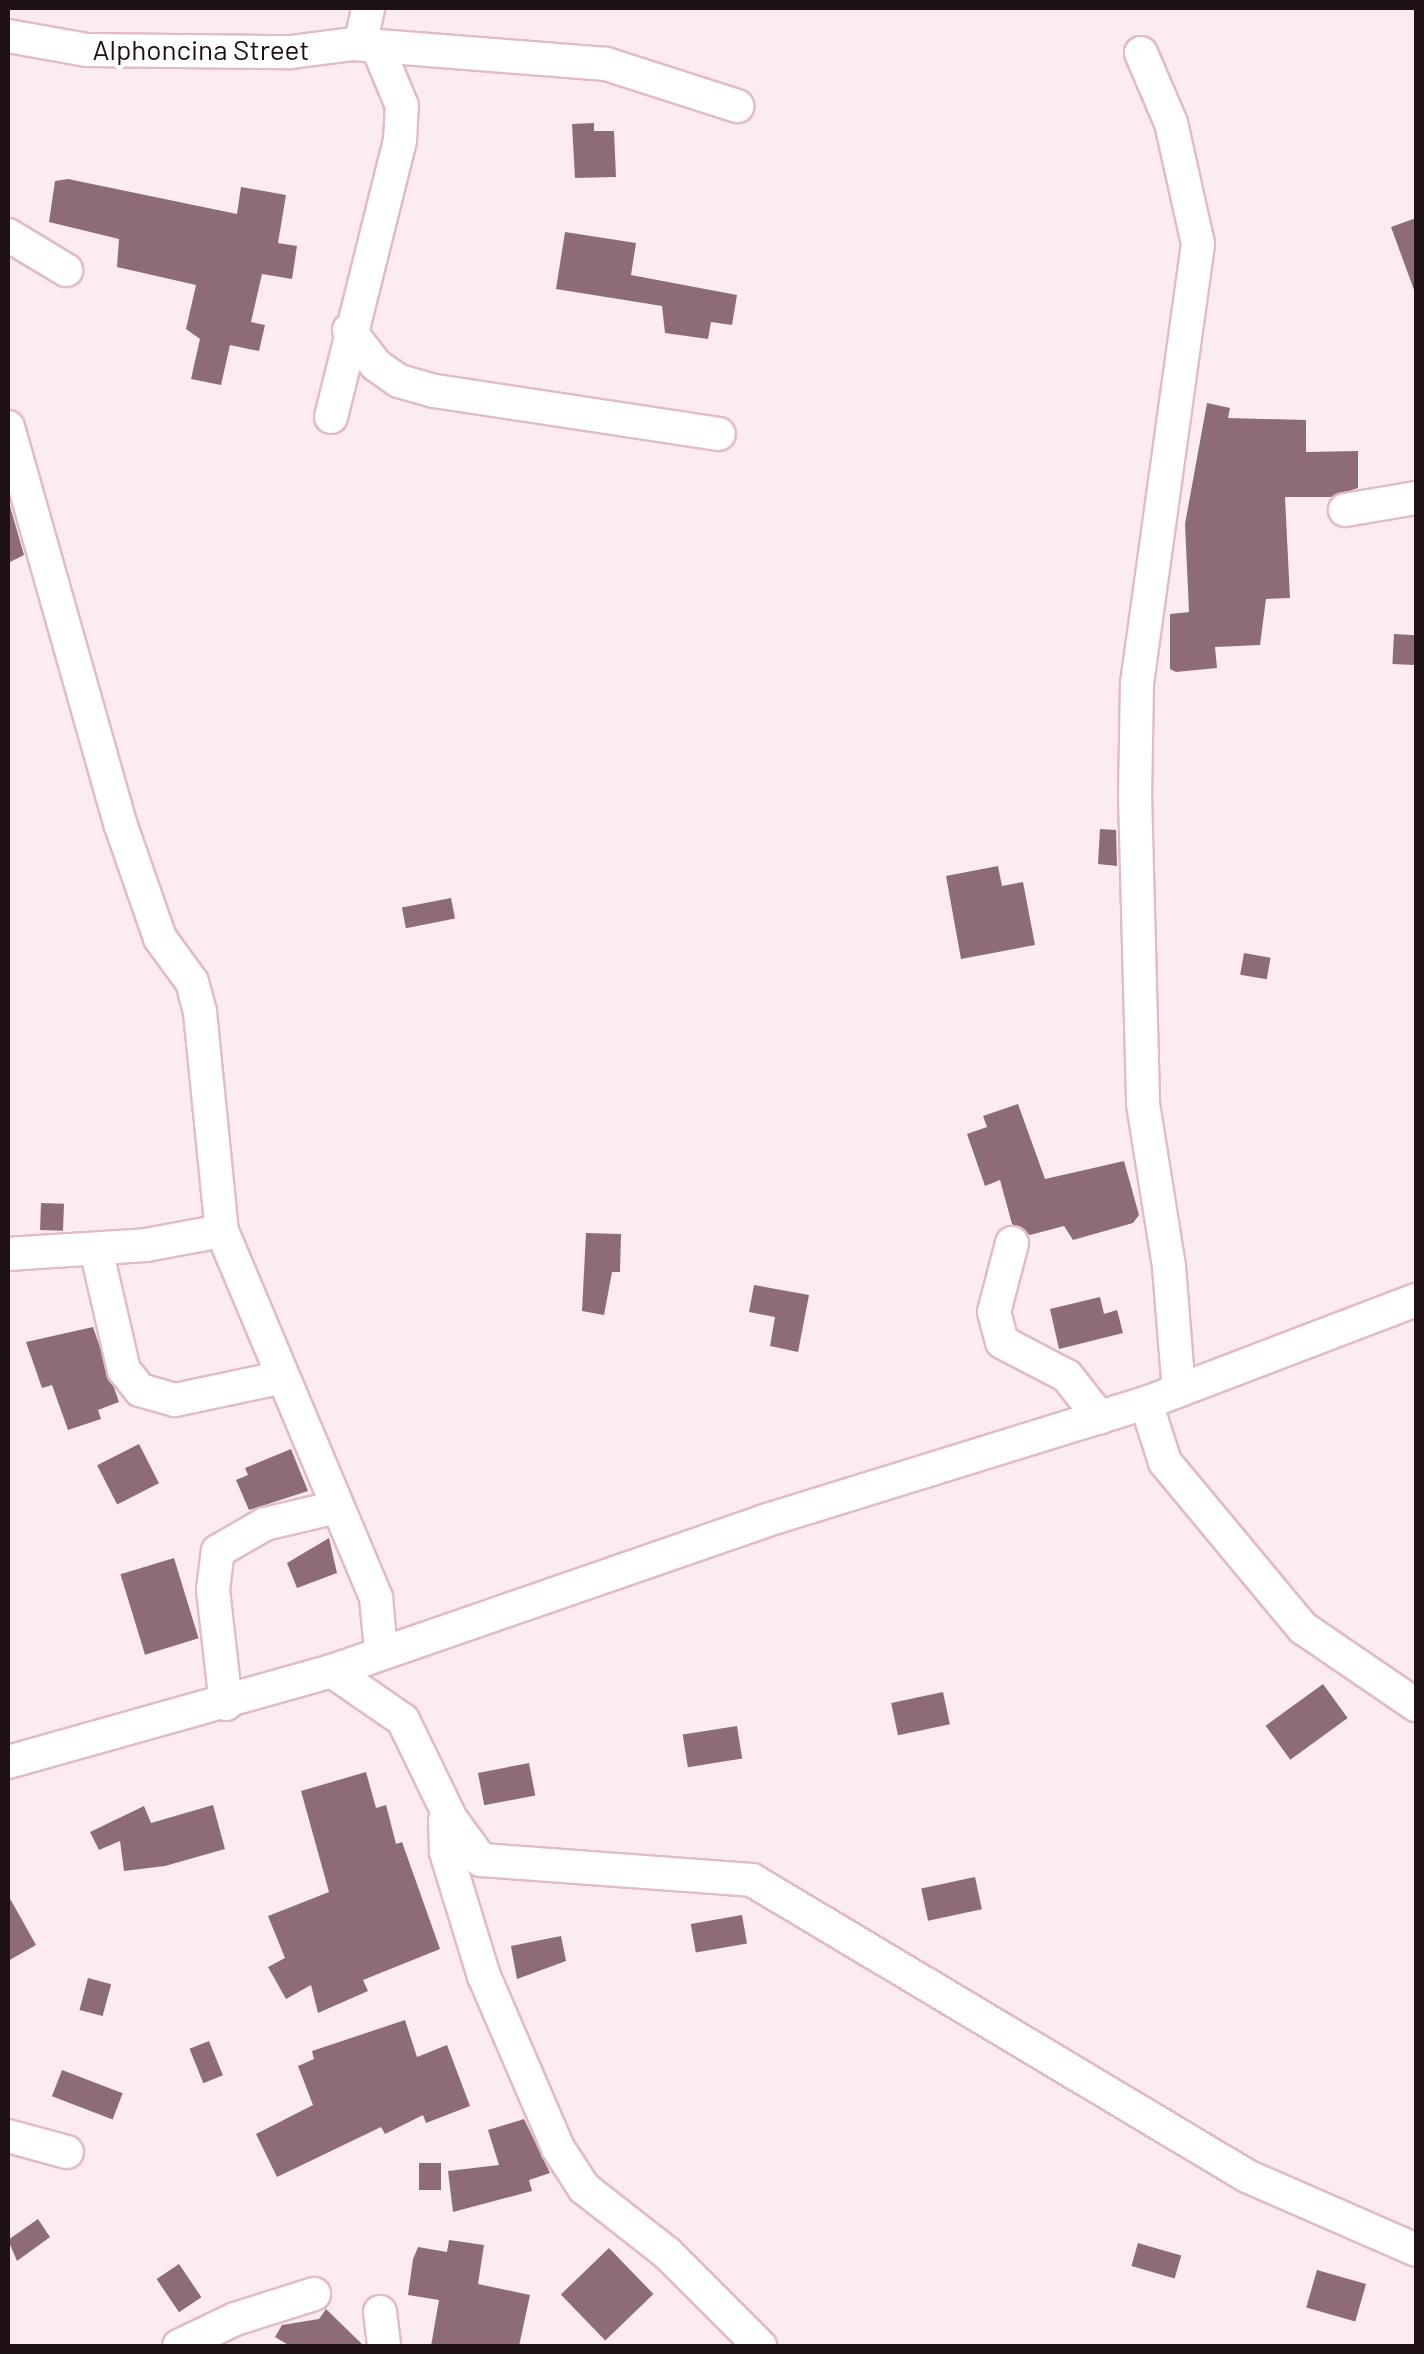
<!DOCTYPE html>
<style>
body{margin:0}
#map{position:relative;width:1424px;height:2354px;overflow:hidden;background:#fcecf1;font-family:Barlow,sans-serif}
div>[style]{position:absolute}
.building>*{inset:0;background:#8e6c77;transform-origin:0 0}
.roads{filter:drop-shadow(2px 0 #e1bbc8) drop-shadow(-2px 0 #e1bbc8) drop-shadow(0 2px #e1bbc8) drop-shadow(0 -2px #e1bbc8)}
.minor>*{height:32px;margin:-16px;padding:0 16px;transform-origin:16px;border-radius:16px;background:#fff}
span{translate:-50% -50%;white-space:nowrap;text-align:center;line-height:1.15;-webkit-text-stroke:8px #fff;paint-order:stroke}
.street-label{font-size:28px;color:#1e1116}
.frame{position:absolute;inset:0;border:10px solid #1e1116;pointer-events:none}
</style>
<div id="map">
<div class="building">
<div style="clip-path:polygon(594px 123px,594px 131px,614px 131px,616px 177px,575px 178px,572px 124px)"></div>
<div style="clip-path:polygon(68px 179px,237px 214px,241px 187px,286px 195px,278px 243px,297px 246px,292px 279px,262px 274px,251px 322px,265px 325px,259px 351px,230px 345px,221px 385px,191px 379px,200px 339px,186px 329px,196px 285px,117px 267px,119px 239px,49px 222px,55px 181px)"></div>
<div style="clip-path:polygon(1416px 218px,1416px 289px,1414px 290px,1391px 227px)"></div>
<div style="clip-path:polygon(565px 232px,636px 243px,631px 275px,737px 295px,732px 325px,711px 322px,708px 339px,665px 333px,662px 306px,556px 289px)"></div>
<div style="clip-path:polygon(1207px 403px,1230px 408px,1228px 418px,1306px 420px,1306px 452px,1358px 451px,1358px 488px,1331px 497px,1285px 497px,1290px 598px,1266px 599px,1260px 645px,1215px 647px,1217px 668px,1176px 672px,1170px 669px,1170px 614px,1189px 612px,1185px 524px)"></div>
<div style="clip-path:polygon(8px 499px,24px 555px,8px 563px)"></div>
<div style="left:1394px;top:634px;width:22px;height:30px;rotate:3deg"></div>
<div style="clip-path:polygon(1100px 829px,1116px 830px,1117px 866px,1098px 864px)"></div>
<div style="clip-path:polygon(998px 866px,1002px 886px,1023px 882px,1035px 945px,961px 959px,946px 876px)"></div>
<div style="left:451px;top:898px;width:21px;height:50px;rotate:79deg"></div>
<div style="left:1244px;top:953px;width:27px;height:22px;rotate:10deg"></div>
<div style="clip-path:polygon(1018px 1104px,1045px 1179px,1124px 1161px,1139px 1215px,1133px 1223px,1073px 1240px,1064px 1226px,1030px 1235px,1012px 1224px,1000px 1180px,985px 1186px,967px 1134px,987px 1127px,983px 1116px)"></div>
<div style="left:41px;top:1203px;width:23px;height:27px;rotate:2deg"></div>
<div style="clip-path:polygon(586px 1233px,621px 1234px,620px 1272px,612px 1272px,604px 1315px,582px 1311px)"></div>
<div style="clip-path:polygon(754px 1285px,809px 1295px,798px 1352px,770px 1346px,775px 1317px,749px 1312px)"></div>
<div style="clip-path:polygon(1100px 1297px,1104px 1314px,1117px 1310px,1123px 1333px,1059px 1349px,1050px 1309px)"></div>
<div style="clip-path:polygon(93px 1327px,119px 1402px,98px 1410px,101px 1419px,68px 1430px,52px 1385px,42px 1388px,26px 1342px)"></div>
<div style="left:139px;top:1444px;width:44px;height:47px;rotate:63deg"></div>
<div style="clip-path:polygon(291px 1449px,308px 1491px,249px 1510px,236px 1480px,248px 1475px,245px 1468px)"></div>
<div style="clip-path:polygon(329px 1538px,337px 1573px,297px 1588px,287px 1563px)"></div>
<div style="left:174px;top:1558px;width:84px;height:56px;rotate:73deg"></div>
<div style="left:1323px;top:1684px;width:42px;height:71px;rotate:54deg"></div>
<div style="left:943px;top:1692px;width:33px;height:53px;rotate:78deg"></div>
<div style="left:737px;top:1726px;width:33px;height:55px;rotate:81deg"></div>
<div style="left:529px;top:1763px;width:33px;height:52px;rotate:79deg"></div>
<div style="clip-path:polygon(366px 1772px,376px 1808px,386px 1805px,396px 1844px,402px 1842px,440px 1949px,363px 1980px,368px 1991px,318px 2013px,311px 1985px,286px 1999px,268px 1967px,285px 1958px,268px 1916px,329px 1892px,301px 1791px)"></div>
<div style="clip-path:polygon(213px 1805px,225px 1849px,165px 1866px,124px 1871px,120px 1841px,99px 1850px,90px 1832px,144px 1806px,151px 1823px)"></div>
<div style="left:975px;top:1877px;width:33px;height:55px;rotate:78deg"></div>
<div style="clip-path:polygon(8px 1895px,36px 1945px,8px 1961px)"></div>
<div style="left:742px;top:1915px;width:29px;height:52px;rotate:80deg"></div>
<div style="clip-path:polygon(561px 1936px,566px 1961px,517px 1979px,511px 1946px)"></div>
<div style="left:88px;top:1978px;width:24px;height:33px;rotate:15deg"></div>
<div style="clip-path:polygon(405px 2020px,417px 2057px,447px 2045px,470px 2106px,426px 2123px,423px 2115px,385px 2134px,381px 2127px,277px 2177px,256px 2134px,313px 2105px,298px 2066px,314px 2059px,312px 2051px)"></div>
<div style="left:209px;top:2041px;width:37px;height:21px;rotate:68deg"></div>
<div style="left:62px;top:2070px;width:65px;height:28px;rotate:21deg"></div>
<div style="clip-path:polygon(524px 2119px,550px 2173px,529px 2180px,532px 2191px,453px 2212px,448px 2171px,499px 2165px,488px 2130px)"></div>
<div style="left:419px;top:2163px;width:22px;height:27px"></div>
<div style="clip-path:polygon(38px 2219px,50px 2237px,17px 2261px,8px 2240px)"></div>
<div style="clip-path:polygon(449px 2240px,484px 2245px,478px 2284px,530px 2295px,519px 2346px,431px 2346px,439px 2300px,408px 2295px,413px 2259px,418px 2247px,447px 2252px)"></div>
<div style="left:1138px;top:2243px;width:45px;height:24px;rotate:16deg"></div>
<div style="left:609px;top:2248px;width:64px;height:67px;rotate:46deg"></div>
<div style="left:179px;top:2264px;width:40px;height:27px;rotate:56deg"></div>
<div style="left:1317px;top:2270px;width:51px;height:39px;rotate:16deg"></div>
<div style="clip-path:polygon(326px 2309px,364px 2346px,290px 2346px,275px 2337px,282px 2325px,319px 2319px)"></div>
</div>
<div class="roads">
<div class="minor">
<div style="left:8px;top:36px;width:80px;rotate:10deg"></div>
<div style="left:87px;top:50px;width:204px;rotate:0.6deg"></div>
<div style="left:291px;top:52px;width:63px;rotate:-7.4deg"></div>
<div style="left:353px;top:44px;width:11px;rotate:-38deg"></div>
<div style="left:362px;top:37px;width:30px;rotate:-78deg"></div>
<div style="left:353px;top:44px;width:254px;rotate:4.5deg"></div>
<div style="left:606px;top:64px;width:138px;rotate:17.8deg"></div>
<div style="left:1141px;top:53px;width:76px;rotate:66.8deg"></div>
<div style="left:1171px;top:123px;width:124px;rotate:77.4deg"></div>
<div style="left:1198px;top:244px;width:443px;rotate:97.9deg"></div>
<div style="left:1137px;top:683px;width:111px;rotate:91deg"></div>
<div style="left:1135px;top:794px;width:310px;rotate:88.5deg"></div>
<div style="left:1143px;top:1104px;width:165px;rotate:80.9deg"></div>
<div style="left:1169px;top:1267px;width:123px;rotate:85.4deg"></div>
<div style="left:8px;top:235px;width:68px;rotate:31.1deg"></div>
<div style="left:349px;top:330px;width:44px;rotate:52.4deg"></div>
<div style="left:376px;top:365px;width:28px;rotate:35deg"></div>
<div style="left:399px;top:381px;width:37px;rotate:16deg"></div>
<div style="left:435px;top:391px;width:287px;rotate:8.6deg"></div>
<div style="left:331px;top:417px;width:284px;rotate:-76deg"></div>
<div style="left:400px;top:141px;width:35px;rotate:-87deg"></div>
<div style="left:402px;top:106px;width:63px;rotate:-112.5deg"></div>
<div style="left:8px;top:427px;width:412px;rotate:74.2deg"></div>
<div style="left:120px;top:823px;width:122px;rotate:70.8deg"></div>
<div style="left:160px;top:938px;width:54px;rotate:54deg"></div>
<div style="left:192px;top:982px;width:31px;rotate:75deg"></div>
<div style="left:200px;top:1012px;width:220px;rotate:84.3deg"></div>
<div style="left:222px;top:1231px;width:398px;rotate:67.2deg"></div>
<div style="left:376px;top:1598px;width:52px;rotate:84.5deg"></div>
<div style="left:1345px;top:510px;width:72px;rotate:-9.6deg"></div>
<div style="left:1012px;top:1243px;width:71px;rotate:104.6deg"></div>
<div style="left:994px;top:1312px;width:31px;rotate:75deg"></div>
<div style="left:1002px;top:1342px;width:73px;rotate:27.6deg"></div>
<div style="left:1067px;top:1376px;width:53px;rotate:51.8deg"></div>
<div style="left:96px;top:1249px;width:124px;rotate:77deg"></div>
<div style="left:124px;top:1370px;width:26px;rotate:51deg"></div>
<div style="left:140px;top:1390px;width:36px;rotate:16deg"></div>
<div style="left:175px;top:1400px;width:110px;rotate:-12deg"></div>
<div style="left:8px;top:1254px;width:138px;rotate:-3.7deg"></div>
<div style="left:146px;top:1245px;width:77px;rotate:-10.4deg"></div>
<div style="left:1146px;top:1403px;width:62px;rotate:72.1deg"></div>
<div style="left:1165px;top:1462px;width:216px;rotate:50.3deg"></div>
<div style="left:1303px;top:1628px;width:137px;rotate:34.3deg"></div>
<div style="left:332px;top:1671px;width:86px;rotate:34.6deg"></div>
<div style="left:403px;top:1720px;width:110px;rotate:64.1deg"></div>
<div style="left:451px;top:1819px;width:51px;rotate:53.8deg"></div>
<div style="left:481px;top:1860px;width:272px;rotate:4.2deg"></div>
<div style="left:752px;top:1880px;width:577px;rotate:30.88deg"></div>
<div style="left:1247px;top:2176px;width:184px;rotate:23.6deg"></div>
<div style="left:226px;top:1704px;width:115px;rotate:-96.5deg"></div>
<div style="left:213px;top:1590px;width:39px;rotate:-83deg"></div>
<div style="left:218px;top:1551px;width:54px;rotate:-29.9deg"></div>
<div style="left:265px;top:1524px;width:74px;rotate:-13.3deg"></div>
<div style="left:8px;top:1762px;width:337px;rotate:-15.7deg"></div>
<div style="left:332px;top:1671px;width:457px;rotate:-19.1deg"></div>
<div style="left:764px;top:1521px;width:400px;rotate:-17.2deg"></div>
<div style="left:1146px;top:1403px;width:289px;rotate:-20.9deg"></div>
<div style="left:445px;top:1821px;width:31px;rotate:88deg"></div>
<div style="left:446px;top:1852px;width:130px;rotate:73deg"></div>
<div style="left:484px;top:1976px;width:187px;rotate:66.7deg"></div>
<div style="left:558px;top:2148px;width:48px;rotate:57deg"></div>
<div style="left:584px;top:2188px;width:105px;rotate:38.1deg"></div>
<div style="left:667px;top:2253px;width:132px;rotate:45deg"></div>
<div style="left:8px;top:2136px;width:61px;rotate:15.2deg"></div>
<div style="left:380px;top:2312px;width:34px;rotate:83deg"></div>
<div style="left:179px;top:2346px;width:62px;rotate:-25.7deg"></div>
<div style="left:235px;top:2319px;width:83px;rotate:-17.6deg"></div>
</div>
</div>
<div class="street-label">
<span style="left:201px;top:49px">Alphoncina Street</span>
</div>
<div class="frame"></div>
</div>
